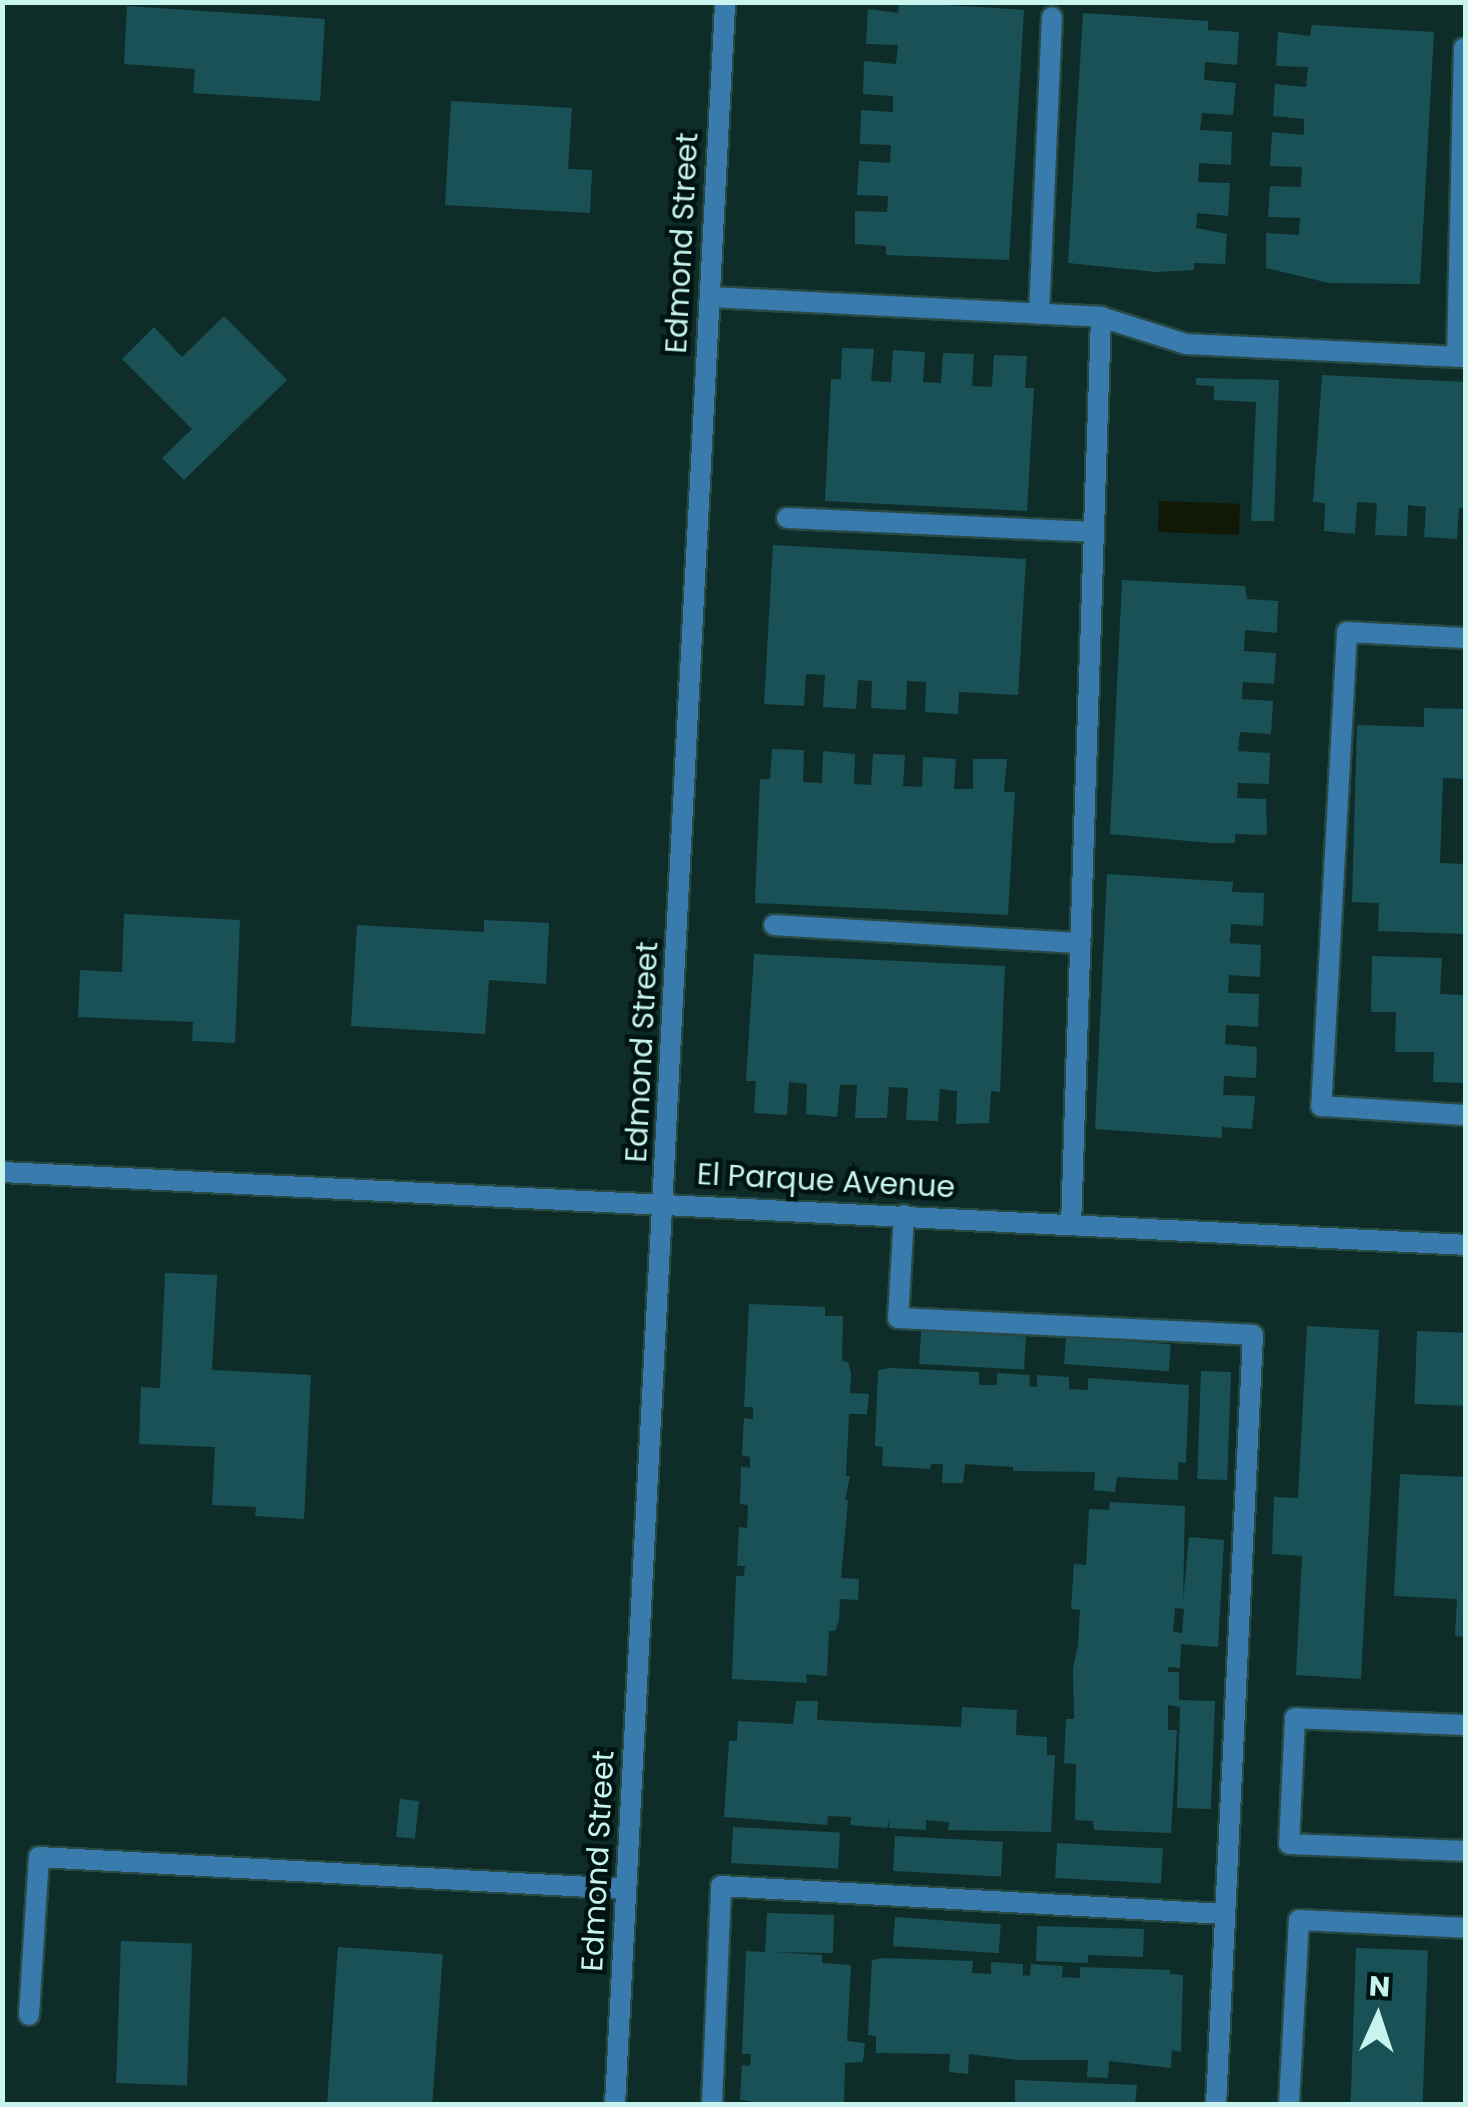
<!DOCTYPE html>
<style>
body{margin:0}
#map{position:relative;width:1468px;height:2107px;overflow:hidden;background:#0e2d29;font-family:Poppins,sans-serif}
div>[style]{position:absolute}
.water>*{inset:0;background:#121806;transform-origin:0 0}
.building>*{inset:0;background:#1a5157;transform-origin:0 0}
.roads{filter:drop-shadow(2px 0 #284944) drop-shadow(-2px 0 #284944) drop-shadow(0 2px #284944) drop-shadow(0 -2px #284944)}
.service>*{height:20px;margin:-10px;padding:0 10px;transform-origin:10px;border-radius:10px;background:#397bad}
.minor>*{height:20px;margin:-10px;padding:0 10px;transform-origin:10px;border-radius:10px;background:#397bad}
span{translate:-50% -50%;white-space:nowrap;text-align:center;line-height:1.15;-webkit-text-stroke:9px #011412;paint-order:stroke}
.street-label{font-size:30px;color:#c7f5ed}
.frame{position:absolute;inset:0;border:5px solid #c7f5ed;pointer-events:none}
.north{position:absolute;left:1328px;top:1967px;width:100px;height:100px;-webkit-text-stroke:8px #011412;paint-order:stroke;rotate:3deg;font-size:28px;font-weight:700;line-height:40px;text-align:center;color:#c7f5ed}
.north::after{content:'';display:block;margin:auto;width:35px;height:45px;background:#c7f5ed;clip-path:polygon(50% 0,100% 100%,50% 72%,0 100%)}
</style>
<div id="map">
<div class="water">
<div style="left:1159px;top:501px;width:81px;height:31px;rotate:2deg"></div>
</div>
<div class="building">
<div style="clip-path:polygon(899px 2px,1024px 10px,1009px 260px,886px 255px,886px 246px,855px 244px,855px 211px,887px 212px,888px 196px,857px 195px,859px 161px,890px 163px,891px 145px,860px 144px,861px 110px,893px 112px,893px 96px,863px 94px,864px 61px,896px 64px,898px 45px,866px 44px,868px 9px,898px 13px)"></div>
<div style="clip-path:polygon(127px 6px,325px 19px,320px 101px,193px 93px,195px 69px,124px 64px)"></div>
<div style="clip-path:polygon(1083px 13px,1208px 21px,1208px 30px,1239px 32px,1237px 65px,1205px 62px,1204px 80px,1236px 83px,1233px 115px,1202px 113px,1200px 130px,1232px 132px,1231px 165px,1199px 163px,1198px 182px,1230px 183px,1228px 216px,1197px 213px,1196px 228px,1227px 234px,1225px 264px,1194px 263px,1194px 270px,1156px 272px,1068px 263px)"></div>
<div style="clip-path:polygon(1312px 25px,1434px 32px,1420px 284px,1329px 283px,1266px 268px,1266px 233px,1299px 235px,1300px 218px,1268px 217px,1270px 186px,1301px 187px,1302px 167px,1270px 166px,1272px 132px,1304px 135px,1304px 119px,1273px 116px,1275px 84px,1306px 87px,1308px 67px,1276px 66px,1278px 32px,1310px 36px)"></div>
<div style="clip-path:polygon(451px 101px,572px 108px,568px 169px,592px 170px,590px 213px,445px 205px)"></div>
<div style="clip-path:polygon(224px 316px,287px 380px,184px 480px,162px 458px,192px 429px,122px 359px,154px 327px,182px 357px)"></div>
<div style="clip-path:polygon(842px 348px,874px 349px,871px 381px,891px 382px,893px 350px,925px 352px,923px 382px,941px 383px,943px 353px,974px 354px,972px 386px,992px 387px,994px 355px,1027px 356px,1025px 388px,1034px 388px,1027px 511px,825px 501px,831px 379px,841px 379px)"></div>
<div style="clip-path:polygon(1322px 375px,1466px 382px,1466px 508px,1459px 508px,1457px 539px,1424px 537px,1426px 507px,1408px 505px,1407px 536px,1375px 535px,1377px 503px,1357px 502px,1355px 534px,1324px 531px,1325px 503px,1313px 502px)"></div>
<div style="clip-path:polygon(1196px 378px,1279px 380px,1274px 521px,1251px 521px,1256px 402px,1214px 400px,1214px 386px,1196px 385px)"></div>
<div style="clip-path:polygon(773px 545px,1026px 559px,1018px 695px,959px 692px,958px 714px,925px 712px,926px 682px,907px 681px,906px 710px,871px 708px,872px 681px,858px 680px,856px 709px,823px 707px,825px 675px,806px 674px,804px 706px,764px 704px)"></div>
<div style="clip-path:polygon(1122px 580px,1245px 586px,1247px 599px,1278px 601px,1277px 633px,1245px 630px,1244px 651px,1276px 653px,1274px 684px,1243px 682px,1242px 699px,1273px 701px,1271px 734px,1240px 732px,1238px 751px,1270px 753px,1269px 784px,1238px 783px,1237px 798px,1266px 799px,1267px 835px,1235px 834px,1235px 843px,1211px 843px,1110px 834px)"></div>
<div style="clip-path:polygon(1424px 708px,1466px 709px,1466px 779px,1443px 778px,1440px 863px,1466px 864px,1466px 934px,1378px 931px,1379px 903px,1352px 902px,1357px 725px,1424px 727px)"></div>
<div style="clip-path:polygon(772px 749px,804px 750px,803px 782px,822px 783px,823px 751px,855px 754px,854px 784px,871px 785px,873px 754px,905px 755px,903px 786px,922px 787px,923px 757px,956px 759px,954px 789px,973px 789px,973px 759px,1007px 759px,1004px 792px,1015px 792px,1008px 915px,755px 903px,760px 779px,770px 779px)"></div>
<div style="clip-path:polygon(1107px 874px,1233px 882px,1232px 892px,1264px 893px,1263px 926px,1231px 924px,1230px 943px,1261px 945px,1260px 977px,1229px 975px,1228px 993px,1259px 994px,1258px 1027px,1226px 1025px,1225px 1044px,1257px 1047px,1256px 1078px,1224px 1076px,1223px 1095px,1255px 1096px,1252px 1129px,1222px 1127px,1222px 1138px,1095px 1129px)"></div>
<div style="clip-path:polygon(124px 914px,240px 920px,235px 1043px,192px 1041px,193px 1022px,78px 1017px,80px 970px,122px 972px)"></div>
<div style="clip-path:polygon(484px 920px,549px 923px,546px 984px,489px 980px,485px 1034px,351px 1026px,357px 925px,484px 932px)"></div>
<div style="clip-path:polygon(754px 954px,1005px 966px,1000px 1092px,991px 1091px,989px 1123px,956px 1124px,957px 1091px,940px 1089px,938px 1121px,906px 1120px,908px 1088px,889px 1087px,887px 1118px,855px 1118px,857px 1085px,840px 1085px,837px 1117px,806px 1114px,807px 1084px,789px 1082px,787px 1115px,754px 1113px,756px 1081px,746px 1081px)"></div>
<div style="clip-path:polygon(1372px 956px,1442px 958px,1440px 994px,1466px 995px,1466px 1083px,1433px 1082px,1434px 1052px,1395px 1052px,1396px 1012px,1371px 1012px)"></div>
<div style="clip-path:polygon(165px 1273px,217px 1275px,212px 1370px,311px 1375px,304px 1519px,255px 1516px,256px 1507px,212px 1505px,215px 1447px,139px 1444px,141px 1387px,160px 1388px)"></div>
<div style="clip-path:polygon(749px 1304px,825px 1307px,825px 1316px,843px 1316px,842px 1361px,848px 1362px,851px 1373px,850px 1393px,869px 1394px,867px 1414px,849px 1414px,846px 1476px,850px 1476px,845px 1500px,848px 1500px,841px 1578px,859px 1579px,858px 1600px,840px 1599px,839px 1620px,835px 1631px,829px 1631px,827px 1676px,806px 1674px,807px 1683px,732px 1679px,736px 1576px,744px 1576px,745px 1566px,737px 1566px,739px 1527px,747px 1528px,748px 1505px,740px 1504px,741px 1467px,750px 1468px,750px 1457px,742px 1455px,744px 1418px,753px 1419px,753px 1407px,744px 1407px)"></div>
<div style="clip-path:polygon(1307px 1326px,1379px 1330px,1361px 1679px,1296px 1675px,1302px 1556px,1272px 1554px,1274px 1497px,1298px 1498px)"></div>
<div style="left:921px;top:1331px;width:105px;height:33px;rotate:3deg"></div>
<div style="left:1417px;top:1331px;width:49px;height:73px;rotate:2deg"></div>
<div style="left:1066px;top:1337px;width:105px;height:27px;rotate:4deg"></div>
<div style="clip-path:polygon(890px 1368px,979px 1372px,979px 1385px,997px 1385px,997px 1373px,1030px 1375px,1029px 1386px,1037px 1387px,1037px 1375px,1069px 1377px,1069px 1389px,1088px 1390px,1088px 1378px,1189px 1385px,1186px 1463px,1178px 1462px,1178px 1480px,1117px 1477px,1115px 1492px,1094px 1490px,1095px 1472px,1013px 1471px,1013px 1467px,965px 1464px,963px 1483px,942px 1483px,943px 1464px,931px 1464px,930px 1469px,882px 1466px,883px 1447px,875px 1446px,878px 1370px)"></div>
<div style="left:1201px;top:1371px;width:30px;height:108px;rotate:2deg"></div>
<div style="clip-path:polygon(1400px 1474px,1466px 1477px,1466px 1637px,1455px 1636px,1457px 1599px,1394px 1596px)"></div>
<div style="clip-path:polygon(evenodd,1110px 1502px,1185px 1506px,1183px 1600px,1189px 1537px,1224px 1540px,1218px 1647px,1181px 1644px,1180px 1668px,1168px 1667px,1168px 1672px,1179px 1672px,1179px 1700px,1215px 1701px,1211px 1809px,1177px 1808px,1180px 1707px,1168px 1705px,1168px 1730px,1177px 1730px,1171px 1833px,1094px 1830px,1093px 1821px,1075px 1820px,1076px 1764px,1064px 1763px,1066px 1719px,1074px 1719px,1073px 1668px,1078px 1645px,1080px 1610px,1071px 1609px,1074px 1564px,1086px 1565px,1089px 1509px,1109px 1510px,1110px 1502px,1175px 1608px,1184px 1609px,1182px 1633px,1173px 1632px,1175px 1608px)"></div>
<div style="clip-path:polygon(796px 1701px,818px 1701px,817px 1720px,961px 1727px,962px 1707px,1017px 1710px,1016px 1735px,1047px 1737px,1047px 1755px,1055px 1755px,1051px 1832px,948px 1830px,949px 1822px,926px 1820px,926px 1830px,889px 1828px,890px 1819px,887px 1828px,850px 1825px,851px 1817px,828px 1816px,827px 1825px,724px 1817px,729px 1741px,737px 1741px,738px 1721px,793px 1724px)"></div>
<div style="left:400px;top:1799px;width:19px;height:38px;rotate:6deg"></div>
<div style="left:733px;top:1827px;width:107px;height:36px;rotate:3deg"></div>
<div style="left:895px;top:1836px;width:108px;height:35px;rotate:3deg"></div>
<div style="left:1057px;top:1843px;width:106px;height:35px;rotate:3deg"></div>
<div style="clip-path:polygon(767px 1913px,834px 1915px,833px 1953px,774px 1952px,822px 1955px,822px 1963px,851px 1965px,847px 2041px,865px 2043px,863px 2062px,845px 2063px,844px 2104px,751px 2104px,751px 2101px,740px 2100px,742px 2065px,750px 2066px,751px 2054px,742px 2054px,746px 1951px,765px 1952px)"></div>
<div style="left:895px;top:1917px;width:106px;height:29px;rotate:4deg"></div>
<div style="clip-path:polygon(1037px 1926px,1144px 1929px,1143px 1957px,1088px 1955px,1088px 1963px,1036px 1961px)"></div>
<div style="left:121px;top:1941px;width:71px;height:142px;rotate:2deg"></div>
<div style="left:338px;top:1947px;width:105px;height:157px;rotate:4deg"></div>
<div style="left:1356px;top:1948px;width:72px;height:156px;rotate:2deg"></div>
<div style="clip-path:polygon(884px 1958px,973px 1961px,972px 1973px,991px 1974px,991px 1962px,1023px 1964px,1023px 1975px,1030px 1976px,1031px 1964px,1063px 1966px,1062px 1977px,1080px 1978px,1080px 1967px,1170px 1970px,1170px 1974px,1183px 1975px,1181px 2052px,1172px 2050px,1171px 2068px,1109px 2061px,1108px 2078px,1087px 2077px,1088px 2060px,1019px 2060px,969px 2054px,968px 2074px,949px 2072px,950px 2054px,876px 2053px,876px 2036px,868px 2035px,872px 1960px)"></div>
<div style="clip-path:polygon(1015px 2080px,1137px 2085px,1135px 2104px,1015px 2104px)"></div>
</div>
<div class="roads">
<div class="service">
<div style="left:710px;top:297px;width:392px;rotate:2.9deg"></div>
<div style="left:1101px;top:317px;width:907px;rotate:91.89deg"></div>
<div style="left:1039px;top:314px;width:297px;rotate:-87.5deg"></div>
<div style="left:1101px;top:317px;width:89px;rotate:17.6deg"></div>
<div style="left:1186px;top:344px;width:280px;rotate:2.7deg"></div>
<div style="left:1457px;top:357px;width:309px;rotate:-88.7deg"></div>
<div style="left:787px;top:518px;width:307px;rotate:2.6deg"></div>
<div style="left:1466px;top:638px;width:119px;rotate:-177.1deg"></div>
<div style="left:1347px;top:632px;width:475px;rotate:93.1deg"></div>
<div style="left:1321px;top:1106px;width:145px;rotate:3.6deg"></div>
<div style="left:774px;top:925px;width:307px;rotate:3.4deg"></div>
<div style="left:904px;top:1215px;width:103px;rotate:93.3deg"></div>
<div style="left:898px;top:1318px;width:355px;rotate:2.7deg"></div>
<div style="left:1253px;top:1335px;width:770px;rotate:92.75deg"></div>
<div style="left:1466px;top:1725px;width:171px;rotate:-177.7deg"></div>
<div style="left:1295px;top:1718px;width:126px;rotate:92.7deg"></div>
<div style="left:1289px;top:1844px;width:177px;rotate:2.3deg"></div>
<div style="left:29px;top:2015px;width:158px;rotate:-86.4deg"></div>
<div style="left:39px;top:1857px;width:588px;rotate:3.12deg"></div>
<div style="left:712px;top:2104px;width:218px;rotate:-87.6deg"></div>
<div style="left:721px;top:1886px;width:505px;rotate:3.18deg"></div>
<div style="left:1289px;top:2104px;width:184px;rotate:-86.9deg"></div>
<div style="left:1299px;top:1920px;width:167px;rotate:2.7deg"></div>
</div>
<div class="minor">
<div style="left:2px;top:1172px;width:1466px;rotate:2.85deg"></div>
<div style="left:615px;top:2104px;width:2105px;rotate:-87deg"></div>
</div>
</div>
<div class="street-label">
<span style="left:682px;top:243px;rotate:-87deg">Edmond Street</span>
<span style="left:642px;top:1052px;rotate:-87deg">Edmond Street</span>
<span style="left:826px;top:1181px;rotate:3deg">El Parque Avenue</span>
<span style="left:598px;top:1861px;rotate:-87deg">Edmond Street</span>
</div>
<div class="frame"></div>
<div class="north">N</div>
</div>
